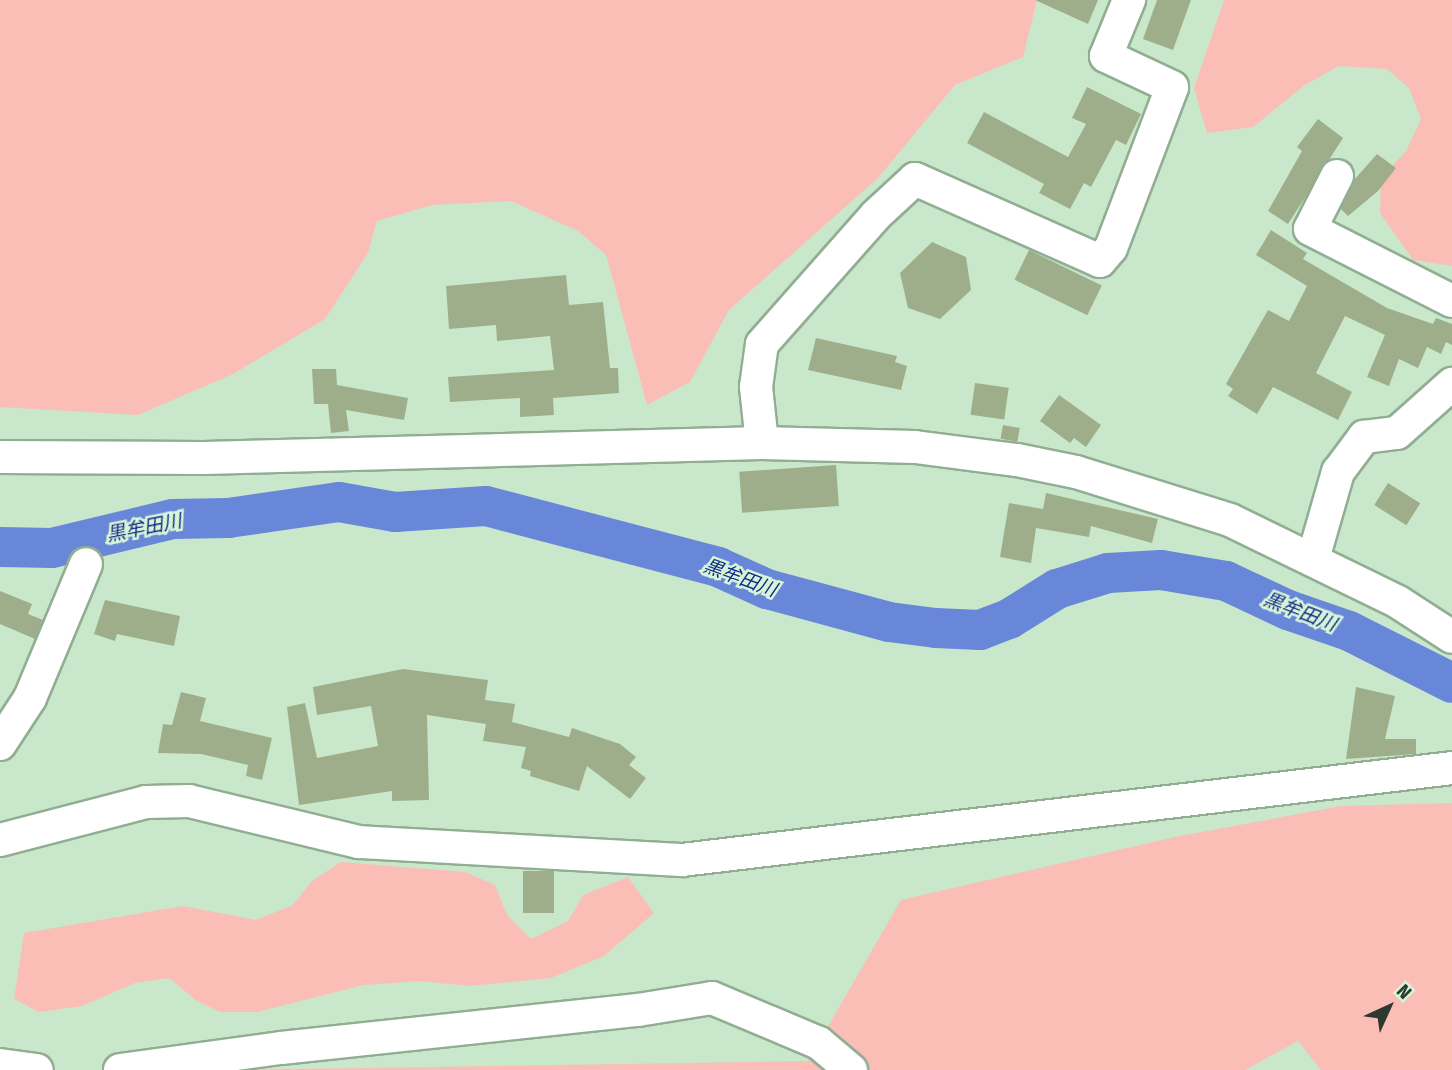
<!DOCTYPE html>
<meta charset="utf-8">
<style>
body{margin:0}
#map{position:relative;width:1452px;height:1070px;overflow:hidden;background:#c9e8cb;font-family:"Fira Sans Condensed","Noto Sans JP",sans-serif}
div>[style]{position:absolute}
.green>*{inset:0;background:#fabeb7}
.river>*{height:40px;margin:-20px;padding:0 20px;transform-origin:20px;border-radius:20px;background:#6987d8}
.building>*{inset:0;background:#9eae8b;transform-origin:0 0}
.roads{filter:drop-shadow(2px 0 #91ae93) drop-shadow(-2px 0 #91ae93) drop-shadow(0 2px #91ae93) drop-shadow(0 -2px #91ae93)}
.minor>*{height:32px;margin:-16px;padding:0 16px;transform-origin:16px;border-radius:16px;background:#fff}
span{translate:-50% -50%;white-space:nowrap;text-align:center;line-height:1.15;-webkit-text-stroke:5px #d6f5d8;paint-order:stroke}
.water-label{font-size:19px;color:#152986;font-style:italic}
.north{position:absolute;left:1354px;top:972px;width:70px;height:70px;-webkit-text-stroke:5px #d6f5d8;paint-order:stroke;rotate:45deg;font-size:19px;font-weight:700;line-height:28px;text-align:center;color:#2d392e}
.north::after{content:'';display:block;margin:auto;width:24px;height:32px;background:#2d392e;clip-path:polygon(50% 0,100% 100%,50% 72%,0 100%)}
</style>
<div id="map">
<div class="green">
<div style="clip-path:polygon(0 0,1037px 0,1023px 57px,955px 85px,878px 178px,729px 310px,690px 382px,647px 405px,606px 255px,578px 231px,511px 201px,432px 205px,377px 221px,368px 253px,325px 319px,233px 374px,138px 415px,0 407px)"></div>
<div style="clip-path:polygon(1224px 0,1452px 0,1452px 266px,1413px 260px,1380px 213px,1381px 178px,1406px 151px,1421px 119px,1409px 88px,1387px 69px,1339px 66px,1305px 85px,1253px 127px,1207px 133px,1194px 88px)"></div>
<div style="clip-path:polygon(1452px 803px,1452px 1070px,1321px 1070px,1298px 1041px,1245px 1070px,244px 1070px,808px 1061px,901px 900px,1175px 837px,1341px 806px)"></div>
<div style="clip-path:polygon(341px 862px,465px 872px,495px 885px,507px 915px,531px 939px,568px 921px,583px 895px,628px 877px,654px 913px,604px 956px,551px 978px,469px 986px,420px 981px,364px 985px,257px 1012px,220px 1012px,197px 1001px,169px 978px,135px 983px,82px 1006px,39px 1012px,14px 999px,24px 933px,183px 906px,256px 920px,293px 905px,312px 881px)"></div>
</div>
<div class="river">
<div style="left:0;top:547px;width:52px;rotate:1.1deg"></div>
<div style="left:52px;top:548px;width:124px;rotate:-13.5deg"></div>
<div style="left:173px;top:519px;width:55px;rotate:-1deg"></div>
<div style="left:228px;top:518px;width:112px;rotate:-8.2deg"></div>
<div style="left:339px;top:502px;width:57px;rotate:10.1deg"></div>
<div style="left:395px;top:512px;width:91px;rotate:-3.8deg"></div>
<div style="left:486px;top:506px;width:240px;rotate:14.7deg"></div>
<div style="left:718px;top:567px;width:54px;rotate:24.2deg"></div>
<div style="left:767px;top:589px;width:126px;rotate:15.1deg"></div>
<div style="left:889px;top:622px;width:47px;rotate:7.3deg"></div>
<div style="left:936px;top:628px;width:44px;rotate:2.6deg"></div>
<div style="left:980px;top:630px;width:31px;rotate:-21deg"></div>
<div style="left:1009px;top:619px;width:57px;rotate:-32deg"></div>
<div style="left:1057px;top:589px;width:53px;rotate:-17.4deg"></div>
<div style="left:1108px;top:573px;width:53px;rotate:-3.2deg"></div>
<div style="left:1161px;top:570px;width:66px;rotate:9.6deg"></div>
<div style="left:1226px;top:581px;width:68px;rotate:25.1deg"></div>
<div style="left:1288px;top:610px;width:65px;rotate:19deg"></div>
<div style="left:1349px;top:631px;width:115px;rotate:26.8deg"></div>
</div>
<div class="building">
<div style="clip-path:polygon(1035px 0,1098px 0,1088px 24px)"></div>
<div style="clip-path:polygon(1157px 0,1191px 0,1173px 50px,1143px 39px)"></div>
<div style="clip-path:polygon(1087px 87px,1141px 114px,1126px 145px,1116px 140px,1091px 187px,1084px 183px,1070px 209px,1039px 193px,1044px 184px,967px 143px,984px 112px,1068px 157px,1086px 124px,1072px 118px)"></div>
<div style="clip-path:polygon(1318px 119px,1343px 138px,1288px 224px,1268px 211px,1302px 151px,1297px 147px)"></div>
<div style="clip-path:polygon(1377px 154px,1396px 168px,1378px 191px,1348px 216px,1341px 209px,1354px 180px)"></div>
<div style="clip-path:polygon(1271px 230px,1307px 253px,1303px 259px,1387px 308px,1433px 324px,1436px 318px,1452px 324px,1452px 345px,1446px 342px,1441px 354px,1427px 347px,1418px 368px,1399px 359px,1389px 386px,1367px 377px,1385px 335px,1345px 316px,1316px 373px,1352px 392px,1338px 420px,1273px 387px,1257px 414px,1228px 396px,1233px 389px,1226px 384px,1268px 310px,1289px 321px,1307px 286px,1256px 255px)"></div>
<div style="clip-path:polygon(932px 242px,966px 257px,971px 290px,940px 319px,908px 308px,900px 273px)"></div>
<div style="left:1029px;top:250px;width:81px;height:33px;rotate:26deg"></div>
<div style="clip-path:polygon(566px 275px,569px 305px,603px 302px,610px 368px,618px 368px,619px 393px,553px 398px,554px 415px,520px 417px,520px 398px,450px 402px,448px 377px,554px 370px,550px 336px,497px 341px,496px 325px,449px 329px,446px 286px)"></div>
<div style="clip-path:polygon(816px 338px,897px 356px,895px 362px,907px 366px,901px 390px,808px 370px)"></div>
<div style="clip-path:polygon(312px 369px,336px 369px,337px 385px,408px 398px,404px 420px,346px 410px,349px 431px,331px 433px,328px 404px,314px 404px)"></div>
<div style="left:975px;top:383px;width:34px;height:32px;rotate:8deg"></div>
<div style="clip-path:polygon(1059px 395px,1101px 425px,1086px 447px,1074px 438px,1070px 443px,1040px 421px)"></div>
<div style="left:1003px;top:425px;width:17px;height:14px;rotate:10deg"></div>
<div style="left:836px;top:465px;width:41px;height:97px;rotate:86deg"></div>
<div style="left:1388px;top:483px;width:38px;height:26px;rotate:32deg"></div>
<div style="clip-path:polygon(1046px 493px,1158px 519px,1152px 543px,1091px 526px,1089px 537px,1036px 528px,1031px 563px,1000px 557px,1009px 503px,1043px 509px)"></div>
<div style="clip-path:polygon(0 591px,32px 604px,28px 614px,43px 620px,35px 639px,0 624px)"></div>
<div style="clip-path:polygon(105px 600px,180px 616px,174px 646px,117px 634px,115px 641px,94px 634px)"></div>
<div style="clip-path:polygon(403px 669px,488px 680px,485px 700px,515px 704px,512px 722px,569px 737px,572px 728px,620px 744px,636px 757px,629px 765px,646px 778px,630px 799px,587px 766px,579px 791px,530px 776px,531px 771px,521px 768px,526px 747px,483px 741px,486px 724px,427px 715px,429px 800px,392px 801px,392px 791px,299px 805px,287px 707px,305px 703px,317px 758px,378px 746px,371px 706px,317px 715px,313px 687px)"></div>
<div style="clip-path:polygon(1356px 687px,1395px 696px,1385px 739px,1416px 739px,1416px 754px,1346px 759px)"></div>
<div style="clip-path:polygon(181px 692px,206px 698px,200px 721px,272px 738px,262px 780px,246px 776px,248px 765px,201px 754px,158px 753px,163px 724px,172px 725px)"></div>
<div style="left:523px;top:871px;width:31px;height:42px"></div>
</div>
<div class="roads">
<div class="minor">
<div style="left:1337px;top:176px;width:59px;rotate:117deg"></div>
<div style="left:1310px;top:229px;width:159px;rotate:26.9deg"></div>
<div style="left:762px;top:443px;width:56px;rotate:-96.1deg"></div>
<div style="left:756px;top:387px;width:43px;rotate:-82.1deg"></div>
<div style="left:762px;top:344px;width:172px;rotate:-48.5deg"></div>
<div style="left:876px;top:215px;width:53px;rotate:-42.7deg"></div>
<div style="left:915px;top:179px;width:202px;rotate:23.9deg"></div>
<div style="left:1100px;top:261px;width:17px;rotate:-50deg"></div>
<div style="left:1111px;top:248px;width:172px;rotate:-69.2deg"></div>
<div style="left:1172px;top:87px;width:73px;rotate:-154.8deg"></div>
<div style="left:1106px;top:56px;width:61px;rotate:-67.7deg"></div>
<div style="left:0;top:457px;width:204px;rotate:0.3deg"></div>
<div style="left:204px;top:458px;width:558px;rotate:-1.54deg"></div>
<div style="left:762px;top:443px;width:153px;rotate:1.5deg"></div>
<div style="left:915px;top:447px;width:103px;rotate:7.3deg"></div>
<div style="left:1017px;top:460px;width:60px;rotate:11.5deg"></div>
<div style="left:1076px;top:472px;width:161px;rotate:17.3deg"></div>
<div style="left:1230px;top:520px;width:187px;rotate:26deg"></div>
<div style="left:1398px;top:602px;width:64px;rotate:32.9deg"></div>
<div style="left:1313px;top:559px;width:91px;rotate:-74deg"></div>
<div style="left:1338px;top:472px;width:44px;rotate:-53.4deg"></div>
<div style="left:1364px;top:437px;width:33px;rotate:-7deg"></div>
<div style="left:1397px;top:433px;width:74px;rotate:-41.7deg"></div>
<div style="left:0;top:744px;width:55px;rotate:-56.9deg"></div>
<div style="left:30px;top:698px;width:145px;rotate:-67.3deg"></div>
<div style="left:0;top:840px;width:151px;rotate:-14.6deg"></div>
<div style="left:146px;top:802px;width:43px;rotate:-1.3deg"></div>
<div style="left:189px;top:801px;width:175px;rotate:13.6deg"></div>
<div style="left:359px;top:842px;width:324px;rotate:3.2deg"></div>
<div style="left:682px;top:860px;width:775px;rotate:-6.81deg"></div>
<div style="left:0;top:1065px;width:37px;rotate:8deg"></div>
<div style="left:120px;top:1070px;width:162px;rotate:-7.8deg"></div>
<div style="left:281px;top:1048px;width:359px;rotate:-6.1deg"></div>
<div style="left:638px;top:1010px;width:75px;rotate:-9.2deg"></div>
<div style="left:712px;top:998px;width:116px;rotate:22.8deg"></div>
<div style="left:819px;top:1043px;width:42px;rotate:40.2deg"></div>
</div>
</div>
<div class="water-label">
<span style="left:144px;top:528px;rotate:-11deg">黒牟田川</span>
<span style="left:740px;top:578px;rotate:20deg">黒牟田川</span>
<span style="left:1300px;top:612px;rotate:21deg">黒牟田川</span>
</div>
<div class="north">N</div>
</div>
